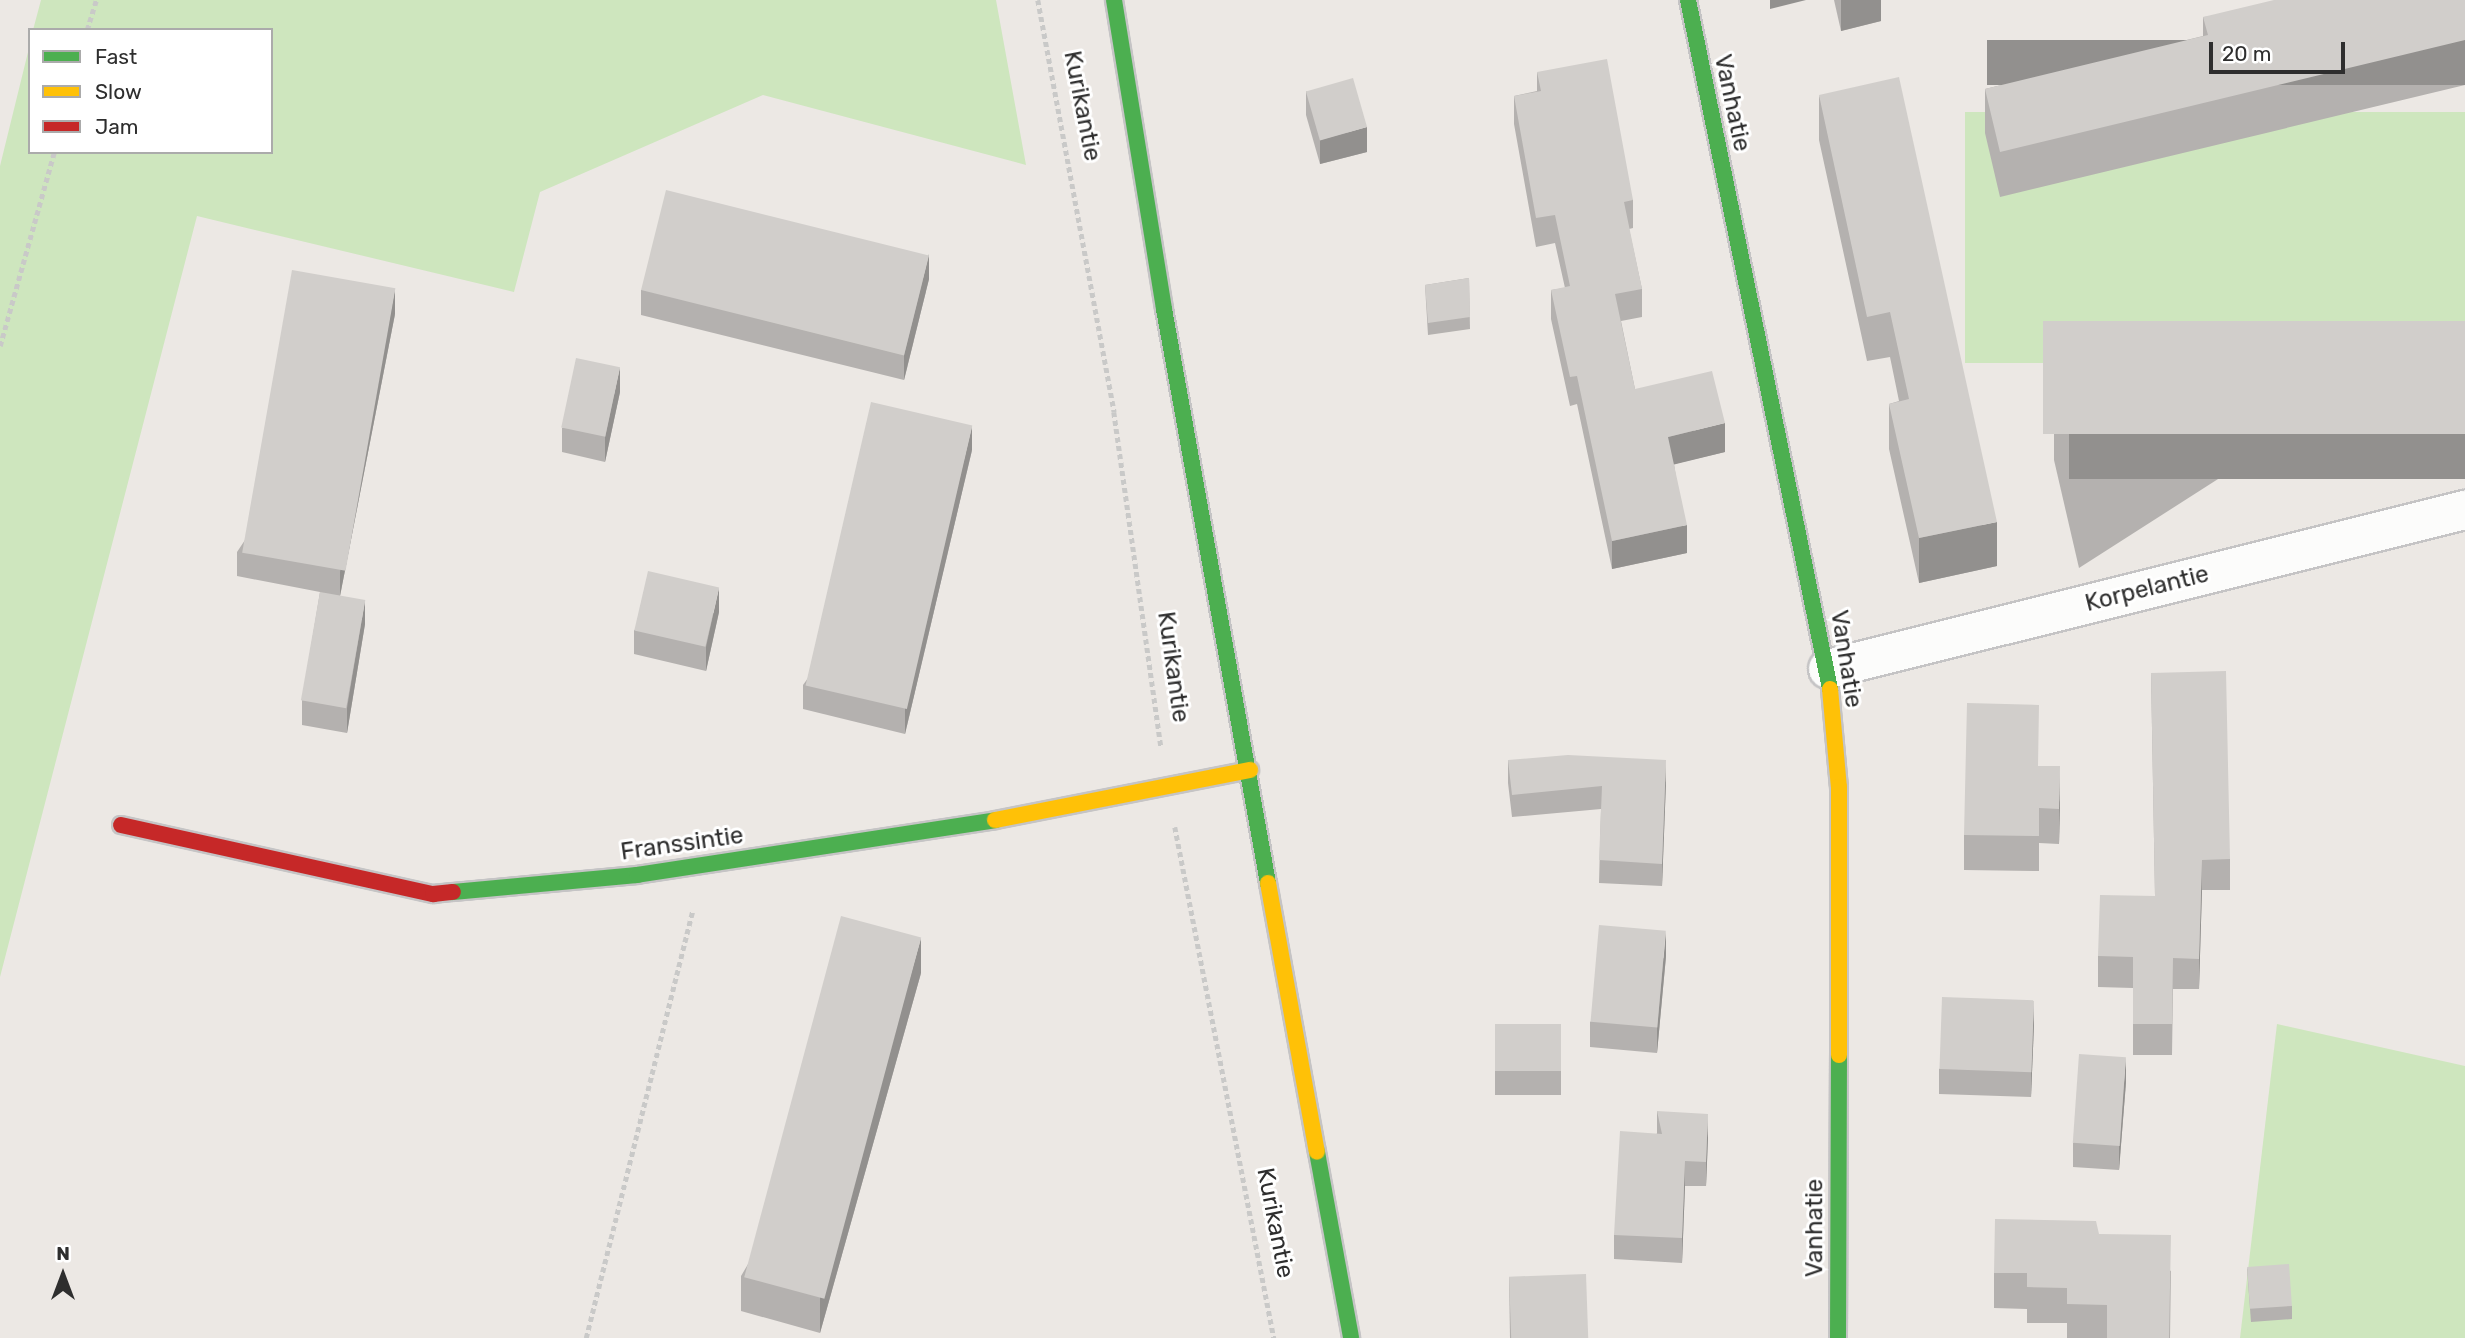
<!DOCTYPE html>
<style>
body{margin:0}
#map{position:relative;width:2465px;height:1338px;overflow:hidden;background:#ece8e4;font-family:Rubik,sans-serif}
div>[style]{position:absolute}
.green>*{inset:0;background:#cee6be;transform-origin:0 0}
.path>*{height:4.5px;margin-top:-2.25px;transform-origin:0;background:repeating-linear-gradient(90deg,#c9c9c8 0 5px,transparent 0 8.5px)}
.roads{filter:drop-shadow(2px 0 #c5c4c5) drop-shadow(-2px 0 #c5c4c5) drop-shadow(0 2px #c5c4c5) drop-shadow(0 -2px #c5c4c5)}
.street>*{height:38px;margin:-19px;padding:0 19px;transform-origin:19px;border-radius:19px;background:#fcfcfb}
.fast>*{height:16px;margin:-8px;padding:0 8px;transform-origin:8px;border-radius:8px;background:#4caf50}
.slow>*{height:16px;margin:-8px;padding:0 8px;transform-origin:8px;border-radius:8px;background:#ffc107}
.jam>*{height:16px;margin:-8px;padding:0 8px;transform-origin:8px;border-radius:8px;background:#c62828}
.wall>*{inset:0;background:#b4b1af;transform-origin:0 0}
.shaded-wall>*{inset:0;background:#92908e;transform-origin:0 0}
.building>*{inset:0;background:#d1cecb;transform-origin:0 0}
span{translate:-50% -50%;white-space:nowrap;text-align:center;line-height:1.15;-webkit-text-stroke:6px #fff;paint-order:stroke}
.street-label{font-size:24px;color:#2e2e2e}
.legend{position:absolute;left:28px;top:28px;width:245px;height:126px;box-sizing:border-box;background:#fff;border:2px solid #ababab;margin:0;padding:9px 12px;list-style:none;font-size:21px;color:#2e2e2e}
.legend li{display:flex;align-items:center;gap:14px;height:35px}
.legend b{width:35px;border:2px solid #ababab}
.north{position:absolute;left:28px;top:1240px;width:70px;height:70px;-webkit-text-stroke:5px #fff;paint-order:stroke;rotate:0deg;font-size:19px;font-weight:700;line-height:28px;text-align:center;color:#2e2e2e}
.north::after{content:'';display:block;margin:auto;width:24px;height:32px;background:#2e2e2e;clip-path:polygon(50% 0,100% 100%,50% 72%,0 100%)}
.scale{position:absolute;left:2209px;top:42px;width:136px;height:32px;box-sizing:border-box;border:4px solid #2e2e2e;border-top:0;padding-left:9px;font-size:21px;line-height:24px;white-space:nowrap;color:#2e2e2e;-webkit-text-stroke:5px #fff;paint-order:stroke}
</style>
<div id="map">
<div class="green">
<div style="clip-path:polygon(41px 0,996px 0,1026px 165px,763px 95px,540px 192px,514px 292px,197px 216px,0 977px,0 166px,30px 44px,30px 152px,271px 152px,271px 30px,33px 30px)"></div>
<div style="left:2465px;top:112px;width:251px;height:500px;rotate:90deg"></div>
<div style="clip-path:polygon(2277px 1024px,2465px 1066px,2465px 1338px,2240px 1338px)"></div>
</div>
<div class="path">
<div style="left:1038px;top:0;width:419px;rotate:79.5deg"></div>
<div style="left:1114px;top:412px;width:337px;rotate:82deg"></div>
<div style="left:87px;top:30px;width:31px;rotate:-73deg"></div>
<div style="left:0;top:346px;width:201px;rotate:-74.4deg"></div>
<div style="left:1175px;top:827px;width:521px;rotate:79.04deg"></div>
<div style="left:586px;top:1338px;width:441px;rotate:-76deg"></div>
</div>
<div class="roads">
<div class="street">
<div style="left:1828px;top:669px;width:657px;rotate:-14.02deg"></div>
</div>
<div class="fast">
<div style="left:1114px;top:0;width:313px;rotate:80.8deg"></div>
<div style="left:1164px;top:309px;width:583px;rotate:79.73deg"></div>
<div style="left:1688px;top:0;width:703px;rotate:78.35deg"></div>
<div style="left:453px;top:892px;width:185px;rotate:-5.3deg"></div>
<div style="left:637px;top:875px;width:362px;rotate:-8.7deg"></div>
<div style="left:1317px;top:1152px;width:189px;rotate:79.6deg"></div>
<div style="left:1838px;top:1338px;width:283px;rotate:-89.8deg"></div>
</div>
<div class="slow">
<div style="left:1830px;top:689px;width:98px;rotate:84.8deg"></div>
<div style="left:1839px;top:787px;width:268px;rotate:90deg"></div>
<div style="left:995px;top:820px;width:260px;rotate:-11.1deg"></div>
<div style="left:1268px;top:883px;width:273px;rotate:79.7deg"></div>
</div>
<div class="jam">
<div style="left:121px;top:825px;width:320px;rotate:12.5deg"></div>
<div style="left:433px;top:894px;width:20px;rotate:-6deg"></div>
</div>
</div>
<div class="wall">
<div style="clip-path:polygon(1834px 0,1881px 0,1881px 21px,1841px 31px)"></div>
<div style="clip-path:polygon(2465px 0,2465px 85px,2000px 197px,1985px 133px,1985px 89px,2203px 36px,2203px 17px)"></div>
<div style="clip-path:polygon(1537px 72px,1633px 200px,1633px 228px,1629px 229px,1642px 289px,1642px 317px,1621px 321px,1635px 389px,1725px 452px,1674px 464px,1687px 553px,1612px 569px,1577px 404px,1570px 406px,1551px 319px,1551px 290px,1565px 288px,1555px 243px,1536px 247px,1514px 124px,1514px 96px,1537px 91px)"></div>
<div style="clip-path:polygon(1306px 91px,1367px 152px,1320px 164px,1306px 115px)"></div>
<div style="clip-path:polygon(1819px 95px,1997px 566px,1919px 583px,1889px 449px,1889px 404px,1899px 401px,1890px 357px,1867px 361px,1819px 140px)"></div>
<div style="clip-path:polygon(1469px 278px,1470px 329px,1428px 335px,1425px 285px)"></div>
<div style="clip-path:polygon(929px 279px,904px 380px,641px 315px,641px 290px)"></div>
<div style="clip-path:polygon(395px 314px,340px 596px,365px 624px,347px 733px,302px 725px,302px 701px,320px 592px,237px 576px,237px 552px)"></div>
<div style="clip-path:polygon(2465px 321px,2079px 568px,2054px 460px,2054px 415px)"></div>
<div style="clip-path:polygon(620px 392px,605px 462px,562px 452px,562px 428px)"></div>
<div style="clip-path:polygon(972px 450px,905px 734px,803px 709px,803px 685px)"></div>
<div style="clip-path:polygon(719px 612px,706px 671px,634px 654px,634px 630px)"></div>
<div style="clip-path:polygon(2151px 673px,2230px 859px,2230px 890px,2202px 890px,2199px 989px,2173px 989px,2172px 1055px,2133px 1055px,2133px 988px,2098px 987px,2098px 956px,2155px 896px)"></div>
<div style="clip-path:polygon(1508px 760px,1666px 782px,1662px 886px,1599px 883px,1601px 809px,1512px 817px,1508px 783px)"></div>
<div style="clip-path:polygon(2039px 766px,2060px 802px,2059px 844px,2039px 843px,2039px 871px,1964px 870px,1964px 835px)"></div>
<div style="clip-path:polygon(1666px 956px,1657px 1053px,1590px 1047px,1590px 1022px)"></div>
<div style="clip-path:polygon(921px 973px,820px 1333px,741px 1311px,741px 1276px)"></div>
<div style="left:1495px;top:1024px;width:66px;height:71px"></div>
<div style="clip-path:polygon(2034px 1024px,2031px 1097px,1939px 1094px,1939px 1069px)"></div>
<div style="clip-path:polygon(2126px 1082px,2119px 1170px,2073px 1167px,2073px 1143px)"></div>
<div style="clip-path:polygon(1657px 1111px,1708px 1138px,1706px 1186px,1685px 1186px,1682px 1263px,1614px 1259px,1614px 1235px,1657px 1133px)"></div>
<div style="clip-path:polygon(2099px 1234px,2171px 1271px,2170px 1338px,2067px 1338px,2067px 1323px,2027px 1323px,2027px 1309px,1994px 1308px,1994px 1273px)"></div>
<div style="clip-path:polygon(2247px 1268px,2292px 1306px,2292px 1319px,2251px 1322px)"></div>
<div style="clip-path:polygon(1509px 1277px,1588px 1338px,1510px 1338px)"></div>
</div>
<div class="shaded-wall">
<div style="clip-path:polygon(1770px 0,1806px 0,1770px 9px)"></div>
<div style="clip-path:polygon(1841px 0,1881px 0,1881px 21px,1841px 31px)"></div>
<div style="left:2465px;top:40px;width:45px;height:478px;rotate:90deg"></div>
<div style="clip-path:polygon(1367px 127px,1367px 152px,1320px 164px,1320px 140px)"></div>
<div style="clip-path:polygon(929px 254px,929px 279px,904px 380px,904px 355px)"></div>
<div style="clip-path:polygon(395px 289px,395px 314px,340px 596px,340px 572px)"></div>
<div style="clip-path:polygon(620px 367px,620px 392px,605px 462px,605px 437px)"></div>
<div style="clip-path:polygon(1725px 423px,1725px 452px,1668px 466px,1668px 437px)"></div>
<div style="clip-path:polygon(972px 426px,972px 450px,905px 734px,905px 709px)"></div>
<div style="left:2465px;top:434px;width:45px;height:396px;rotate:90deg"></div>
<div style="clip-path:polygon(1997px 522px,1997px 566px,1919px 583px,1919px 538px)"></div>
<div style="clip-path:polygon(1687px 525px,1687px 553px,1612px 569px,1612px 541px)"></div>
<div style="clip-path:polygon(719px 588px,719px 612px,706px 671px,706px 647px)"></div>
<div style="clip-path:polygon(365px 600px,365px 624px,347px 733px,347px 708px)"></div>
<div style="clip-path:polygon(1666px 760px,1666px 782px,1662px 886px,1662px 864px)"></div>
<div style="clip-path:polygon(2060px 766px,2060px 802px,2059px 844px,2059px 809px)"></div>
<div style="clip-path:polygon(2202px 860px,2202px 890px,2199px 989px,2199px 959px)"></div>
<div style="clip-path:polygon(1666px 931px,1666px 956px,1657px 1053px,1657px 1029px)"></div>
<div style="clip-path:polygon(921px 938px,921px 973px,820px 1333px,820px 1298px)"></div>
<div style="clip-path:polygon(2034px 1000px,2034px 1024px,2031px 1097px,2031px 1072px)"></div>
<div style="clip-path:polygon(2126px 1057px,2126px 1082px,2119px 1170px,2119px 1146px)"></div>
<div style="clip-path:polygon(1708px 1114px,1708px 1138px,1706px 1186px,1706px 1162px)"></div>
<div style="clip-path:polygon(1685px 1161px,1685px 1186px,1682px 1263px,1682px 1238px)"></div>
</div>
<div class="building">
<div style="clip-path:polygon(2274px 0,2465px 0,2465px 40px,2000px 152px,1985px 89px,2208px 35px,2203px 17px)"></div>
<div style="clip-path:polygon(1607px 59px,1633px 200px,1624px 202px,1642px 289px,1615px 294px,1635px 389px,1712px 371px,1725px 423px,1668px 437px,1687px 525px,1612px 541px,1577px 376px,1570px 377px,1551px 290px,1570px 286px,1555px 215px,1536px 218px,1514px 96px,1541px 91px,1537px 72px)"></div>
<div style="clip-path:polygon(1899px 77px,1997px 522px,1919px 538px,1889px 404px,1909px 399px,1890px 312px,1867px 317px,1819px 95px)"></div>
<div style="left:1353px;top:78px;width:51px;height:49px;rotate:74deg"></div>
<div style="left:666px;top:190px;width:271px;height:103px;rotate:14deg"></div>
<div style="left:292px;top:270px;width:105px;height:287px;rotate:10deg"></div>
<div style="clip-path:polygon(1469px 278px,1470px 317px,1428px 323px,1425px 285px)"></div>
<div style="left:2465px;top:321px;width:113px;height:422px;rotate:90deg"></div>
<div style="left:576px;top:358px;width:45px;height:71px;rotate:12deg"></div>
<div style="left:871px;top:402px;width:104px;height:291px;rotate:13deg"></div>
<div style="left:648px;top:571px;width:73px;height:61px;rotate:13deg"></div>
<div style="left:320px;top:592px;width:46px;height:110px;rotate:10deg"></div>
<div style="clip-path:polygon(2226px 671px,2230px 859px,2202px 860px,2199px 959px,2173px 958px,2172px 1024px,2133px 1024px,2133px 957px,2098px 956px,2100px 895px,2155px 896px,2151px 673px)"></div>
<div style="clip-path:polygon(1967px 703px,2039px 705px,2038px 766px,2060px 766px,2059px 809px,2039px 808px,2039px 836px,1964px 835px)"></div>
<div style="clip-path:polygon(1568px 755px,1666px 760px,1662px 864px,1599px 860px,1602px 786px,1512px 795px,1508px 760px)"></div>
<div style="left:841px;top:916px;width:83px;height:374px;rotate:15deg"></div>
<div style="left:1599px;top:925px;width:67px;height:97px;rotate:5deg"></div>
<div style="left:1942px;top:997px;width:92px;height:72px;rotate:2deg"></div>
<div style="left:1495px;top:1024px;width:66px;height:47px"></div>
<div style="left:2079px;top:1054px;width:47px;height:89px;rotate:4deg"></div>
<div style="clip-path:polygon(1657px 1111px,1708px 1114px,1706px 1162px,1685px 1161px,1682px 1238px,1614px 1235px,1620px 1131px,1662px 1134px)"></div>
<div style="clip-path:polygon(1995px 1219px,2096px 1221px,2099px 1234px,2171px 1235px,2169px 1338px,2107px 1338px,2107px 1305px,2067px 1304px,2067px 1288px,2027px 1287px,2027px 1273px,1994px 1273px)"></div>
<div style="left:2289px;top:1264px;width:42px;height:42px;rotate:86deg"></div>
<div style="left:1586px;top:1274px;width:64px;height:77px;rotate:88deg"></div>
</div>
<div class="street-label">
<span style="left:1732px;top:103px;rotate:78deg">Vanhatie</span>
<span style="left:1082px;top:106px;rotate:79deg">Kurikantie</span>
<span style="left:2147px;top:589px;rotate:-14deg">Korpelantie</span>
<span style="left:1846px;top:659px;rotate:81deg">Vanhatie</span>
<span style="left:1173px;top:667px;rotate:82deg">Kurikantie</span>
<span style="left:682px;top:844px;rotate:-8deg">Franssintie</span>
<span style="left:1275px;top:1223px;rotate:79deg">Kurikantie</span>
<span style="left:1815px;top:1228px;rotate:-90deg">Vanhatie</span>
</div>
<ul class="legend">
<li><b style="height:9px;background:#4caf50"></b>Fast</li>
<li><b style="height:9px;background:#ffc107"></b>Slow</li>
<li><b style="height:9px;background:#c62828"></b>Jam</li>
</ul>
<div class="north">N</div>
<div class="scale">20 m</div>
</div>
